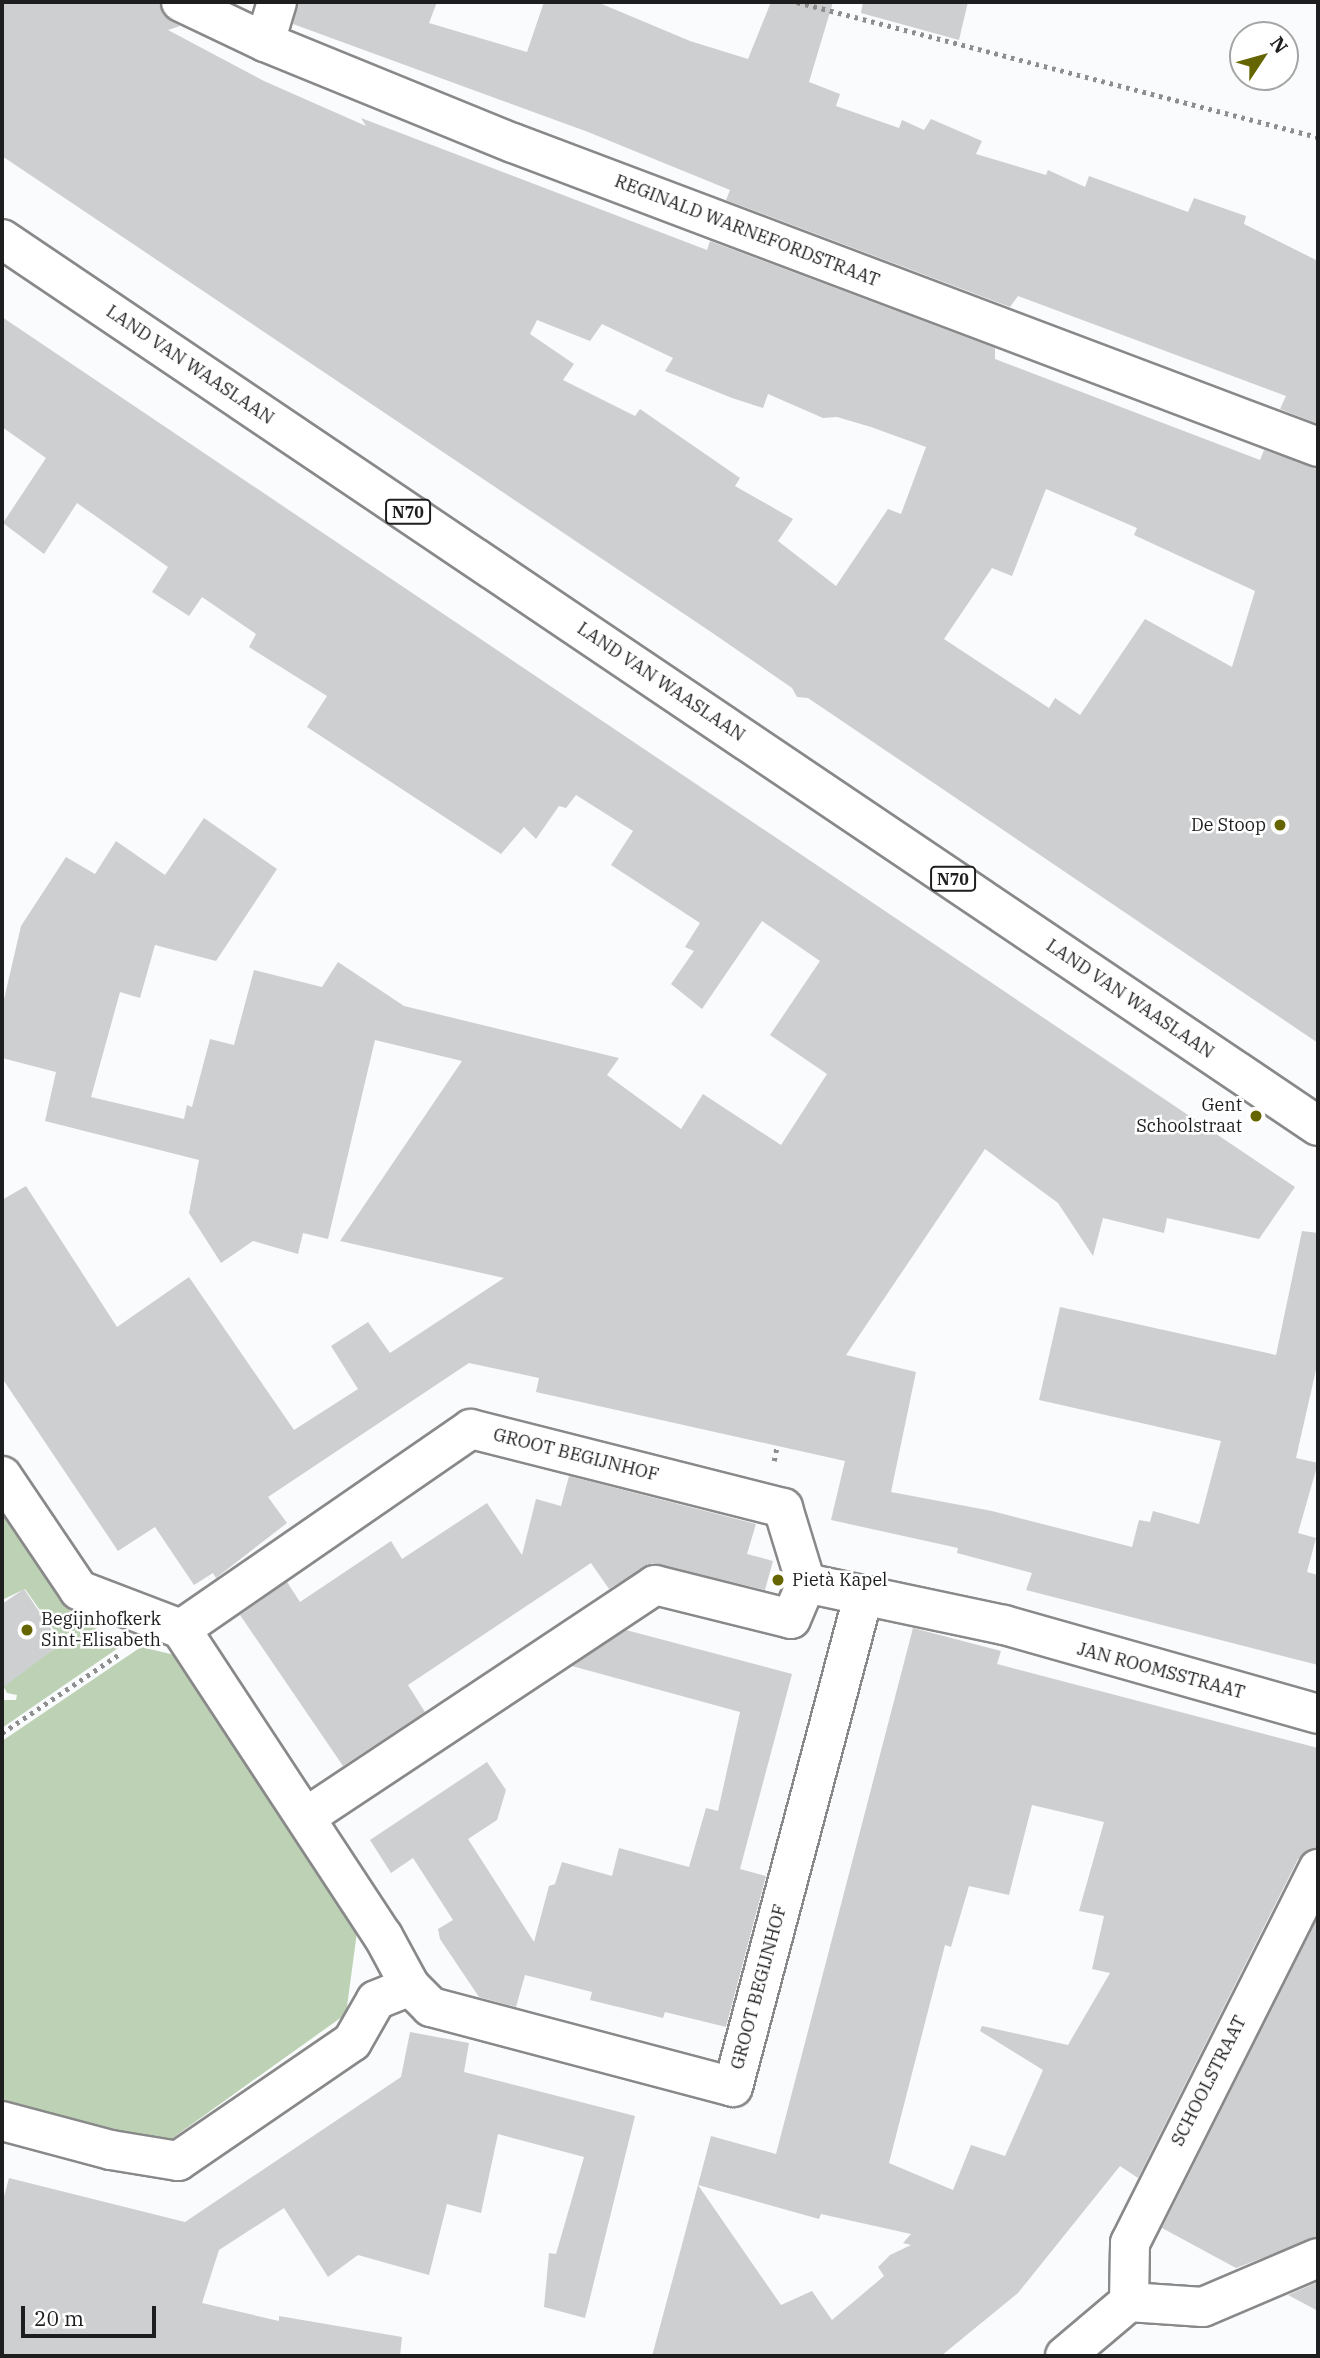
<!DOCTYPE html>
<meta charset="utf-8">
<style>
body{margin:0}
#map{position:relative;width:1320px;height:2358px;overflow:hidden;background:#fafbfc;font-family:"IBM Plex Serif",serif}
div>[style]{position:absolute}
.green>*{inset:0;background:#bdd2b5}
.building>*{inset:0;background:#cecfd0}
.path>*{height:4.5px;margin-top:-2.25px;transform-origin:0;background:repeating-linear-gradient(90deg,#8e8e8f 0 3.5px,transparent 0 8.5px)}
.roads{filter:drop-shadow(2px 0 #89898a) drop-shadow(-2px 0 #89898a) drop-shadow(0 2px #89898a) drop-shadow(0 -2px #89898a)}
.minor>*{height:38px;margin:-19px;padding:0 19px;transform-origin:19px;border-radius:19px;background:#fff}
.primary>*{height:38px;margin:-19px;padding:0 19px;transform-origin:19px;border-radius:19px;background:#fff}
.dots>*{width:19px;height:19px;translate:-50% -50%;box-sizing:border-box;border:4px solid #fff;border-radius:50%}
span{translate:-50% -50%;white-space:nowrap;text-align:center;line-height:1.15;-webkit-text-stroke:5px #fff;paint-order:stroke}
.shield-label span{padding:2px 5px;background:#fff;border:2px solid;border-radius:5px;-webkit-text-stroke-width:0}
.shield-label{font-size:16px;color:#1e1e1f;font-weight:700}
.street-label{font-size:18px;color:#1e1e1f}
.poi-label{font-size:18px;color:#1e1e1f}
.right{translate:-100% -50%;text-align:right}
.left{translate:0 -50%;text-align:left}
.frame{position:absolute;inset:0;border:4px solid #1e1e1f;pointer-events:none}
.north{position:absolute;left:1229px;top:21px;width:70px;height:70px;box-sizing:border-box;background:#fff;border:2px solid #a5a5a5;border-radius:50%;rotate:54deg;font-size:19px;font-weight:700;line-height:28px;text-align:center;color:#1e1e1f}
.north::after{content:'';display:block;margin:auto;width:24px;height:32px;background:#656601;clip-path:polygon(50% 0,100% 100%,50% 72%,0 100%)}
.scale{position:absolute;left:21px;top:2306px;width:135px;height:32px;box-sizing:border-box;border:4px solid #1e1e1f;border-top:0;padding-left:9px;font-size:21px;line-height:24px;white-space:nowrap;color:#1e1e1f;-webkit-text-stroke:5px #fff;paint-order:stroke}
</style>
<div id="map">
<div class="green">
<div style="clip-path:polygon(2px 1513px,74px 1616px,124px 1644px,2px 1728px,2px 1700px,16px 1700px,17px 1695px,7px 1693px,2px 1684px,59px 1646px,61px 1640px,25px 1589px,2px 1600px)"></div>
<div style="clip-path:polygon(141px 1647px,175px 1655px,357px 1932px,346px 2014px,167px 2142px,5px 2102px,2px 2097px,2px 1741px)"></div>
</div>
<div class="building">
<div style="clip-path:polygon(evenodd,2px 2px,159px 2px,163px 15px,180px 26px,168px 30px,264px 81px,366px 126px,361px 118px,707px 250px,710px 241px,995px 348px,995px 359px,1260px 460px,1264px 450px,1318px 468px,1318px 1043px,808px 698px,797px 697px,792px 688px,714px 634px,2px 156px,2px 2px,537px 320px,590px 341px,602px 324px,673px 358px,665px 371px,732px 398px,763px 408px,768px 394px,823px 418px,837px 417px,871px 427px,926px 447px,901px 514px,888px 509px,836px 586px,778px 541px,793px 519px,735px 486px,740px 478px,640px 409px,635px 416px,563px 380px,574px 364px,530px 334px,537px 320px,2px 2px,1046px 489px,1137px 528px,1134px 535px,1255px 591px,1232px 667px,1145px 619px,1080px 715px,1055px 698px,1049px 708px,944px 639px,992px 568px,1012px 576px,1046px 489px)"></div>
<div style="clip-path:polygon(298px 2px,437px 2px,429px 23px,527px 52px,544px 2px,597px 2px,690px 41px,748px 59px,771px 2px,833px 2px,809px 82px,840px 94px,836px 106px,899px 128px,902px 120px,924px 130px,931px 119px,982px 141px,976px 154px,1046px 175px,1048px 170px,1085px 187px,1089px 176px,1188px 212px,1194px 198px,1246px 216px,1244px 224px,1318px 261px,1318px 424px,1280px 409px,1286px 396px,1018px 296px,1010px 307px,726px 200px,730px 190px,588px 132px,293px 24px)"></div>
<div style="clip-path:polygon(863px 2px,968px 2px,959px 40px,861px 13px)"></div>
<div style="clip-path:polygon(2px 317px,1295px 1187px,1259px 1239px,1167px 1218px,1164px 1233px,1103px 1218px,1093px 1256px,1058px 1203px,985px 1149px,846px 1355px,916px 1372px,891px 1492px,992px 1511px,1132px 1547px,1139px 1520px,1150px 1522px,1153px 1511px,1199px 1524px,1221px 1441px,1039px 1400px,1060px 1307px,1276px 1355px,1302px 1231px,1318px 1233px,1318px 1361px,1296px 1458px,1318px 1463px,1298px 1533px,1316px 1538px,1307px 1572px,1318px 1575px,1318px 1665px,1026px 1590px,1032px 1573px,957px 1553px,958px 1548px,831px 1520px,845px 1461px,536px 1392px,539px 1378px,469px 1363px,268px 1497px,287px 1523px,216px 1578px,213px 1573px,194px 1585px,155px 1527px,118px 1551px,2px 1378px,2px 1200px,26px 1186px,117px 1327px,189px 1277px,294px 1430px,358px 1389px,331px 1346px,368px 1322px,390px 1353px,504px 1278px,340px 1241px,462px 1061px,375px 1040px,328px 1239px,303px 1233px,298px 1254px,253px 1241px,221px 1263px,189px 1213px,199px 1160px,45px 1121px,56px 1072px,2px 1058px,2px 1008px,21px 926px,66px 857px,95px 874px,116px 841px,165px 875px,204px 818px,277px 869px,216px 961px,155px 945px,140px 998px,120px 992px,91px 1097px,184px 1119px,187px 1105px,192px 1107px,210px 1039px,234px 1045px,254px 970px,322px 987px,338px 962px,404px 1006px,619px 1058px,607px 1075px,681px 1129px,703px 1094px,781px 1145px,827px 1074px,770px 1035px,820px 961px,762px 921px,702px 1009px,671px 984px,694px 951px,685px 947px,700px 923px,611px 865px,633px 831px,576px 795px,566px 808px,559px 806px,536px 839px,524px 827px,501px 854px,307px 727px,327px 696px,249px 647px,256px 634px,202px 597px,189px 616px,152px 592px,168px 567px,77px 503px,44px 554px,3px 523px,46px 458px,2px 427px)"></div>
<div style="clip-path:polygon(569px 1476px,756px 1524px,747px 1554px,773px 1561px,765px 1590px,652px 1563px,609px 1589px,591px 1563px,408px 1685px,425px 1712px,343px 1766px,240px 1615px,287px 1582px,300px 1602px,391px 1541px,402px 1559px,487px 1503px,522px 1555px,536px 1499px,561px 1506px)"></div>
<div style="clip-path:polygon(24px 1589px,61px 1644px,2px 1688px,2px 1604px)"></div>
<div style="clip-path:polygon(evenodd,913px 1628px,1001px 1651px,997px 1664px,1318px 1748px,1318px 1847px,1298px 1859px,1138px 2178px,1120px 2166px,1018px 2293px,941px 2356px,652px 2356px,698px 2185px,781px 2305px,812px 2291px,832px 2320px,884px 2276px,878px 2267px,890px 2255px,911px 2245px,903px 2243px,911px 2234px,821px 2214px,819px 2219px,698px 2185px,711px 2136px,776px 2154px,913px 1628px,1032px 1805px,1104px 1822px,1079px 1911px,1104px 1916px,1092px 1969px,1110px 1973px,1068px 2045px,982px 2026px,980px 2031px,1043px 2070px,1005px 2156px,971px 2145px,953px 2190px,889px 2163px,945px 1945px,951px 1947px,969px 1886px,1009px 1895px,1032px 1805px)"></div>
<div style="clip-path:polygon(626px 1630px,792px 1674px,740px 1869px,766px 1876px,726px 2027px,665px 2012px,663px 2018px,590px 2000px,592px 1992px,525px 1975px,516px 2007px,479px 1997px,440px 1939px,438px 1929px,453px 1920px,413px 1858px,391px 1873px,370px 1840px,487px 1762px,506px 1790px,497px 1820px,468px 1839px,534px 1942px,549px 1886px,555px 1884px,562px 1862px,612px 1876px,619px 1848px,689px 1867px,706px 1808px,718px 1811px,740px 1712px,572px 1666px)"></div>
<div style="clip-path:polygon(1318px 1917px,1318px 2237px,1236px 2268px,1162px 2228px)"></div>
<div style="clip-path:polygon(410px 2032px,469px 2043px,464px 2072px,635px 2116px,585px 2318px,544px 2307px,549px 2253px,556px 2254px,584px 2157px,498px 2134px,481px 2213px,447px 2204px,429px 2275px,358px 2255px,328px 2277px,284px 2208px,219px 2250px,202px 2303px,279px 2321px,279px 2316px,402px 2337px,400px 2356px,2px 2356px,2px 2204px,9px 2178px,185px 2222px,401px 2077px)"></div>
<div style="clip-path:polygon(1318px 2282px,1318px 2311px,1288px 2295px)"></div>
</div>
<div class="path">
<div style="left:797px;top:2px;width:538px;rotate:14.53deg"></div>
<div style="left:774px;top:1461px;width:15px;rotate:-79deg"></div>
<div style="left:2px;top:1733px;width:143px;rotate:-33.9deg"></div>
</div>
<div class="roads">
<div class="minor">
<div style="left:181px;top:2px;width:93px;rotate:25.5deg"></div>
<div style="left:265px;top:42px;width:268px;rotate:22.2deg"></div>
<div style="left:513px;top:143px;width:860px;rotate:20.69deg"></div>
<div style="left:265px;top:42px;width:42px;rotate:-73.3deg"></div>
<div style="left:2px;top:1476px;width:138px;rotate:56deg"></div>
<div style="left:79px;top:1590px;width:109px;rotate:20.9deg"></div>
<div style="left:181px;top:1629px;width:367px;rotate:56.7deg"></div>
<div style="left:383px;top:1936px;width:57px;rotate:61.6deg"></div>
<div style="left:410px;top:1986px;width:30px;rotate:45deg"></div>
<div style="left:431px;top:2007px;width:312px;rotate:14.8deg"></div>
<div style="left:733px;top:2087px;width:507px;rotate:-75.14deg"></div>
<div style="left:181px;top:1629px;width:352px;rotate:-34.6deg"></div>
<div style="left:471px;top:1429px;width:322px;rotate:14.2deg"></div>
<div style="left:783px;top:1508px;width:78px;rotate:73deg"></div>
<div style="left:806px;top:1583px;width:202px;rotate:12deg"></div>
<div style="left:1004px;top:1625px;width:326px;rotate:15.8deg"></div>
<div style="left:306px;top:1817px;width:419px;rotate:-33.6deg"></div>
<div style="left:655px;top:1585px;width:140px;rotate:14deg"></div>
<div style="left:791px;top:1619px;width:39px;rotate:-67deg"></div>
<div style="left:2px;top:2121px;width:113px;rotate:14.9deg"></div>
<div style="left:111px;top:2150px;width:68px;rotate:9.3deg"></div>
<div style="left:178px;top:2161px;width:211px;rotate:-34.4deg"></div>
<div style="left:352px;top:2042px;width:48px;rotate:-60.3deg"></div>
<div style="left:376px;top:2000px;width:37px;rotate:-22deg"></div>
<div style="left:1129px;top:2302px;width:59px;rotate:-89deg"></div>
<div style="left:1130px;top:2243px;width:419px;rotate:-63.3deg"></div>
<div style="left:1129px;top:2302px;width:74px;rotate:3.9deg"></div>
<div style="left:1203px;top:2307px;width:125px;rotate:-23.1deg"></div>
<div style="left:1065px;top:2356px;width:84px;rotate:-40.2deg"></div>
</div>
<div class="primary">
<div style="left:2px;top:239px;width:1587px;rotate:33.98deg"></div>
</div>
</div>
<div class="dots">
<div style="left:1280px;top:825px;background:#656601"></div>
<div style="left:1256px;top:1116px;background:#656601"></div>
<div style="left:778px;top:1580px;background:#656601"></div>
<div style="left:27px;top:1630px;background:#656601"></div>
</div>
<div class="shield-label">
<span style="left:408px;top:512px">N70</span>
<span style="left:953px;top:879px">N70</span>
</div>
<div class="street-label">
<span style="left:747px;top:231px;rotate:21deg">REGINALD WARNEFORDSTRAAT</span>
<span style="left:190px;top:365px;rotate:34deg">LAND VAN WAASLAAN</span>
<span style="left:661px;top:682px;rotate:34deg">LAND VAN WAASLAAN</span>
<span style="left:1130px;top:999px;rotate:34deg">LAND VAN WAASLAAN</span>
<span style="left:576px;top:1455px;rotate:14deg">GROOT BEGIJNHOF</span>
<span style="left:1161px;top:1671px;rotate:15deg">JAN ROOMSSTRAAT</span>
<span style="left:759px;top:1987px;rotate:-75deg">GROOT BEGIJNHOF</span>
<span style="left:1209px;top:2081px;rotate:-63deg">SCHOOLSTRAAT</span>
</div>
<div class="poi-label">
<span class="right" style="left:1266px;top:825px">De Stoop</span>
<span class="right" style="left:1242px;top:1116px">Gent<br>Schoolstraat</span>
<span class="left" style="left:792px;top:1580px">Pietà Kapel</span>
<span class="left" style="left:41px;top:1630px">Begijnhofkerk<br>Sint-Elisabeth</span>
</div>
<div class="frame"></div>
<div class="north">N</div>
<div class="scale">20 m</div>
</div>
